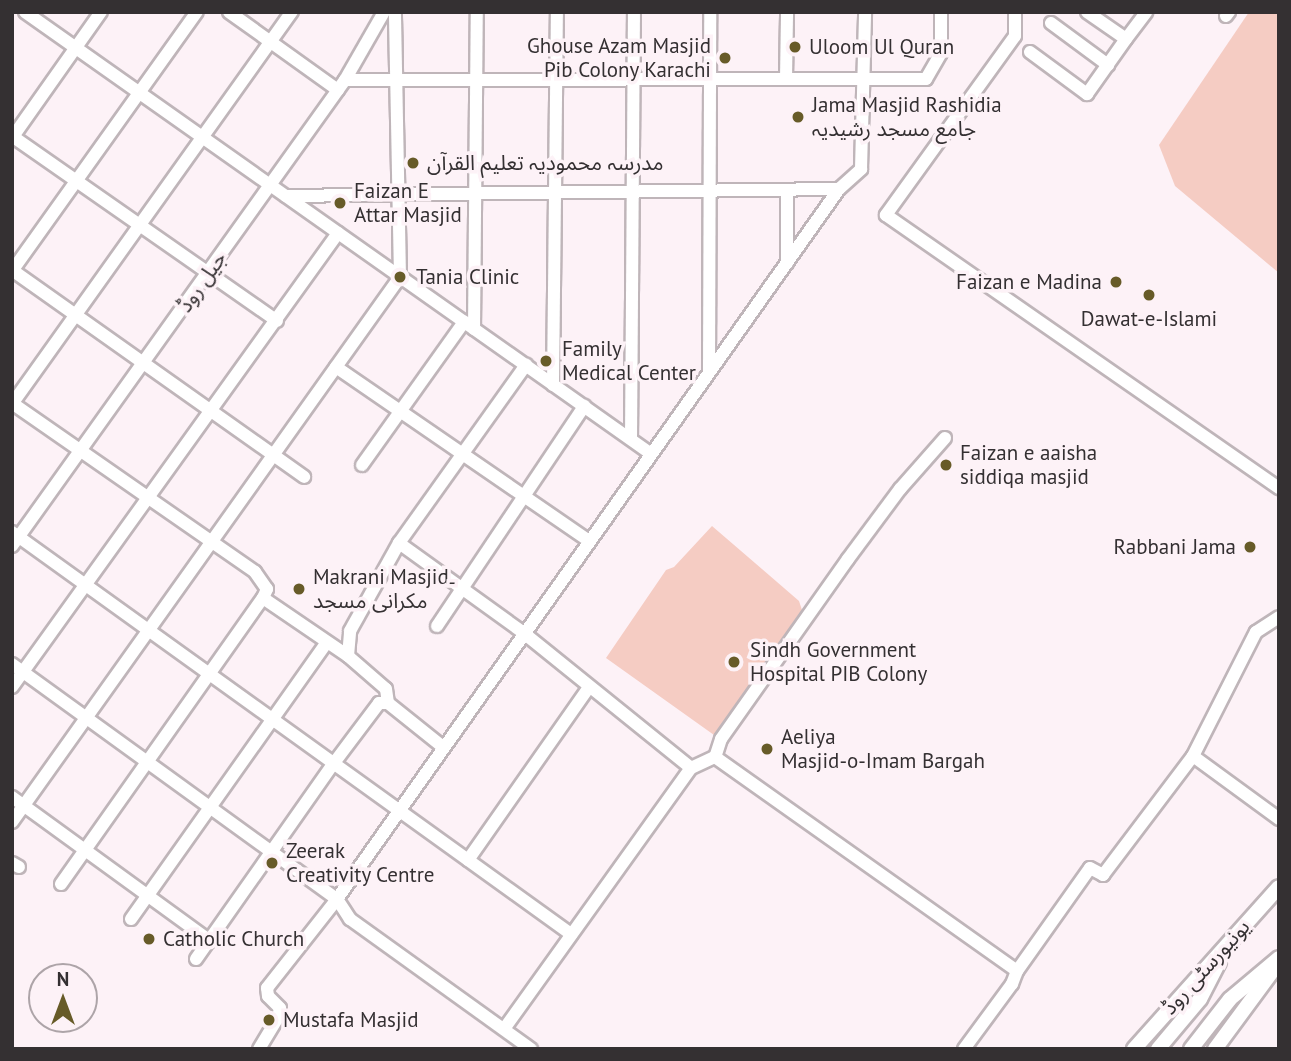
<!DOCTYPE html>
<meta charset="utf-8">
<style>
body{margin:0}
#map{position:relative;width:1291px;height:1061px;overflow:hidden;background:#fdf2f7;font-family:"PT Sans","Noto Sans Arabic",sans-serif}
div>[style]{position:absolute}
.green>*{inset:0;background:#f5ccc3}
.roads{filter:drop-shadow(2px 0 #bfb5b9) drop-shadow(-2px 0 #bfb5b9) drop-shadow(0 2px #bfb5b9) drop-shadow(0 -2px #bfb5b9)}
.minor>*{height:12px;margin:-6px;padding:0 6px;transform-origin:6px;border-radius:6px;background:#fff}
.major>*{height:14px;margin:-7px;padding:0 7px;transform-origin:7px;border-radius:7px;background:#fff}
.dots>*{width:19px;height:19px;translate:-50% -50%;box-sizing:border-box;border:4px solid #fdf2f7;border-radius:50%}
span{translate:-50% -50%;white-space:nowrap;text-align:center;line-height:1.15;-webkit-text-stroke:7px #fdf2f7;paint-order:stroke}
.poi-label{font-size:21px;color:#343032}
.right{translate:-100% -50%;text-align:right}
.left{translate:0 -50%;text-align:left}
.street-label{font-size:21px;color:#343032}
.frame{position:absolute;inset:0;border:14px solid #343032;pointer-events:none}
.north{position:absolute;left:28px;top:963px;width:70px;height:70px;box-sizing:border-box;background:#fdf2f7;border:2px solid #ada4a8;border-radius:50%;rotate:0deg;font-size:19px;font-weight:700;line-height:28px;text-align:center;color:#343032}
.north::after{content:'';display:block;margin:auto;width:24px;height:32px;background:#675b28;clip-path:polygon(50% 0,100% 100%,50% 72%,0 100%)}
</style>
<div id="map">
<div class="green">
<div style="clip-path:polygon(1249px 12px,1279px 12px,1279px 273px,1175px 186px,1159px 145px)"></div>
<div style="clip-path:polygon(712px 526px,799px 601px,803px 613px,714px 735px,606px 658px,666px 570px,674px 567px)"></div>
</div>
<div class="roads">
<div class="minor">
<div style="left:25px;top:12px;width:765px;rotate:35.21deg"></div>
<div style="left:229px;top:12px;width:134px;rotate:35.6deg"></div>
<div style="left:1015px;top:12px;width:24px;rotate:90deg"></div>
<div style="left:1015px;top:36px;width:221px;rotate:125.8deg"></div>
<div style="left:886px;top:215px;width:479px;rotate:34.8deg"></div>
<div style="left:1087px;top:12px;width:47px;rotate:34.7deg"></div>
<div style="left:1126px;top:39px;width:34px;rotate:-53deg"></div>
<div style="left:1226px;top:16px;width:5px;rotate:-53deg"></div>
<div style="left:1051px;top:23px;width:71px;rotate:36.4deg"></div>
<div style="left:1030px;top:52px;width:71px;rotate:36.4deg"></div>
<div style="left:1087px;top:94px;width:67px;rotate:-54.7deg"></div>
<div style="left:786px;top:79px;width:67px;rotate:-89.1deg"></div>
<div style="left:345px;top:80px;width:581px;rotate:-0.1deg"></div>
<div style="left:926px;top:79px;width:30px;rotate:-60deg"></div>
<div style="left:941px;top:53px;width:41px;rotate:-90deg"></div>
<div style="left:12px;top:136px;width:323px;rotate:34.9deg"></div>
<div style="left:12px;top:138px;width:154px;rotate:-54.8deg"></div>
<div style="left:286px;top:196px;width:553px;rotate:-0.73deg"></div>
<div style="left:787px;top:263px;width:73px;rotate:-90deg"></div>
<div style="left:12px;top:270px;width:358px;rotate:35.3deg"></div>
<div style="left:12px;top:271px;width:318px;rotate:-54.5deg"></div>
<div style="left:474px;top:329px;width:317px;rotate:-89.5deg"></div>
<div style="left:336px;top:367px;width:307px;rotate:34.5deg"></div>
<div style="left:709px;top:372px;width:360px;rotate:-89.8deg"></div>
<div style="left:553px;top:385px;width:373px;rotate:-89.4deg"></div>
<div style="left:12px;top:403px;width:296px;rotate:34.8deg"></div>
<div style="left:255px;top:572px;width:21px;rotate:55deg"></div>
<div style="left:267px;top:589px;width:10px;rotate:114deg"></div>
<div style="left:263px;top:598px;width:103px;rotate:34.3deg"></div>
<div style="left:348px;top:656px;width:50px;rotate:41deg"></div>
<div style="left:386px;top:689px;width:14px;rotate:82deg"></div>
<div style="left:388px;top:703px;width:70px;rotate:38.7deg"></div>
<div style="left:12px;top:404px;width:482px;rotate:-54.5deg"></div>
<div style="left:945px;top:438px;width:68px;rotate:131.4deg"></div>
<div style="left:900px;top:489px;width:87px;rotate:126.6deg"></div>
<div style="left:848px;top:559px;width:220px;rotate:125.2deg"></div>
<div style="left:721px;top:739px;width:19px;rotate:108deg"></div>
<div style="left:715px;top:757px;width:370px;rotate:35.3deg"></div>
<div style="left:1017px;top:971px;width:126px;rotate:-54.7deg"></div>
<div style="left:1090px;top:868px;width:15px;rotate:28deg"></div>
<div style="left:1103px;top:875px;width:149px;rotate:-52.9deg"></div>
<div style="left:1193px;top:756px;width:139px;rotate:-63.1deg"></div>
<div style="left:1256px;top:632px;width:27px;rotate:-33deg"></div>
<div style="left:631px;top:439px;width:427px;rotate:-89.6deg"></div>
<div style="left:362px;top:465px;width:176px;rotate:-54.5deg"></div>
<div style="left:12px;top:532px;width:689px;rotate:35.72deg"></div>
<div style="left:399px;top:543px;width:155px;rotate:35.8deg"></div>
<div style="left:525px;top:634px;width:213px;rotate:38.9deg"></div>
<div style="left:12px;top:546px;width:573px;rotate:-54.45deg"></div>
<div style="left:345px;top:80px;width:78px;rotate:-60.2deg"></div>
<div style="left:437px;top:626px;width:265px;rotate:-56.2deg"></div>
<div style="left:348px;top:656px;width:25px;rotate:-85deg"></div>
<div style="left:350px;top:631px;width:101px;rotate:-60.9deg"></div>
<div style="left:399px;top:543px;width:219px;rotate:-54.5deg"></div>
<div style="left:12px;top:664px;width:401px;rotate:35.9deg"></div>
<div style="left:337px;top:899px;width:24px;rotate:57deg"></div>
<div style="left:350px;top:919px;width:223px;rotate:35.7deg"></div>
<div style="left:12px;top:687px;width:559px;rotate:-54.32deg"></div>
<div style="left:1193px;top:756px;width:107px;rotate:36.2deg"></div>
<div style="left:12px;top:797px;width:245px;rotate:36deg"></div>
<div style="left:12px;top:822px;width:669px;rotate:-54.55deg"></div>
<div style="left:400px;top:277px;width:265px;rotate:-91.1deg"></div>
<div style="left:468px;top:860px;width:211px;rotate:-55deg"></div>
<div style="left:12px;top:863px;width:8px;rotate:30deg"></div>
<div style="left:61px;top:884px;width:350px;rotate:-54.8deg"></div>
<div style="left:131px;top:919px;width:339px;rotate:-54.7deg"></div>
<div style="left:196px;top:959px;width:240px;rotate:-54.9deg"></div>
<div style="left:334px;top:763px;width:75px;rotate:-53.1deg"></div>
<div style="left:379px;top:703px;width:9px"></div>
<div style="left:504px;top:1029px;width:321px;rotate:-54.4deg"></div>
<div style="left:691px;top:768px;width:26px;rotate:-25deg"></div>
<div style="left:259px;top:1049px;width:37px;rotate:-59deg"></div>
<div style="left:278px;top:1017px;width:9px;rotate:-77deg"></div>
<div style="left:280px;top:1008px;width:17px;rotate:-135deg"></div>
<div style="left:268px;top:996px;width:8px;rotate:-97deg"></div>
<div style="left:267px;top:988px;width:113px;rotate:-51.8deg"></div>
<div style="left:337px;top:899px;width:870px;rotate:-54.74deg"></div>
<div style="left:839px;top:189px;width:30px;rotate:-42deg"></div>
<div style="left:861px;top:169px;width:157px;rotate:-88.5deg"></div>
<div style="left:964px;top:1049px;width:81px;rotate:-53.6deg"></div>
<div style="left:1012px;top:984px;width:14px;rotate:-69deg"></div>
</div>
<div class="major">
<div style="left:1134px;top:1049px;width:217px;rotate:-48.2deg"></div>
<div style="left:1158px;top:1049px;width:65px;rotate:-50deg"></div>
<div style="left:1200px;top:999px;width:42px;rotate:-62.8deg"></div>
<div style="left:1191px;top:1049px;width:63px;rotate:-52deg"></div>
<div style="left:1230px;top:999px;width:64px;rotate:-39.9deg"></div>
<div style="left:1215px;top:1049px;width:99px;rotate:-53.6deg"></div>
</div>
</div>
<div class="dots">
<div style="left:795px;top:47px;background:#675b28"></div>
<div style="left:725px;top:58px;background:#675b28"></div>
<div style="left:798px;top:117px;background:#675b28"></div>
<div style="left:413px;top:163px;background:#675b28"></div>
<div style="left:340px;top:203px;background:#675b28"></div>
<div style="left:400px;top:277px;background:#675b28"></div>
<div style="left:1116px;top:282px;background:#675b28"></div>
<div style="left:1149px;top:295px;background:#675b28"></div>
<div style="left:546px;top:361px;background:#675b28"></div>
<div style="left:946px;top:465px;background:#675b28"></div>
<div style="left:1250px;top:547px;background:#675b28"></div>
<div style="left:299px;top:589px;background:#675b28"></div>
<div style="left:734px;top:662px;background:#675b28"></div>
<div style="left:767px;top:749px;background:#675b28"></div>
<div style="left:272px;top:863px;background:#675b28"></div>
<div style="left:149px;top:939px;background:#675b28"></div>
<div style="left:269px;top:1020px;background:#675b28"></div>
</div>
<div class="poi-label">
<span class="right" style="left:711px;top:58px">Ghouse Azam Masjid<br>Pib Colony Karachi</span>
<span class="left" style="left:809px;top:47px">Uloom Ul Quran</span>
<span class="left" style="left:812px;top:117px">Jama Masjid Rashidia<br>جامع مسجد رشیدیہ</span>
<span class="left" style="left:427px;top:163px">مدرسہ محمودیہ تعلیم القرآن</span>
<span class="left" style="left:354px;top:203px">Faizan E<br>Attar Masjid</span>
<span class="left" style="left:416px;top:277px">Tania Clinic</span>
<span class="right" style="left:1102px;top:282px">Faizan e Madina</span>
<span style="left:1149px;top:319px">Dawat-e-Islami</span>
<span class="left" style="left:562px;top:361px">Family<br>Medical Center</span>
<span class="left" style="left:960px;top:465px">Faizan e aaisha<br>siddiqa masjid</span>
<span class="right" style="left:1236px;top:547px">Rabbani Jama</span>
<span class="left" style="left:313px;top:589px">Makrani Masjid۔<br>مکرانی مسجد</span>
<span class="left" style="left:750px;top:662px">Sindh Government<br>Hospital PIB Colony</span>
<span class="left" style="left:781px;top:749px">Aeliya<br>Masjid-o-Imam Bargah</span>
<span class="left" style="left:286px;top:863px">Zeerak<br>Creativity Centre</span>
<span class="left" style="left:163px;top:939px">Catholic Church</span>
<span class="left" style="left:283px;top:1020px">Mustafa Masjid</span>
</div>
<div class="street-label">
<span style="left:202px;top:282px;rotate:-55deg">جیل روڈ</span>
<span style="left:1206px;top:967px;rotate:-48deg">یونیورسٹی روڈ</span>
</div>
<div class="frame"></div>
<div class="north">N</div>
</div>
